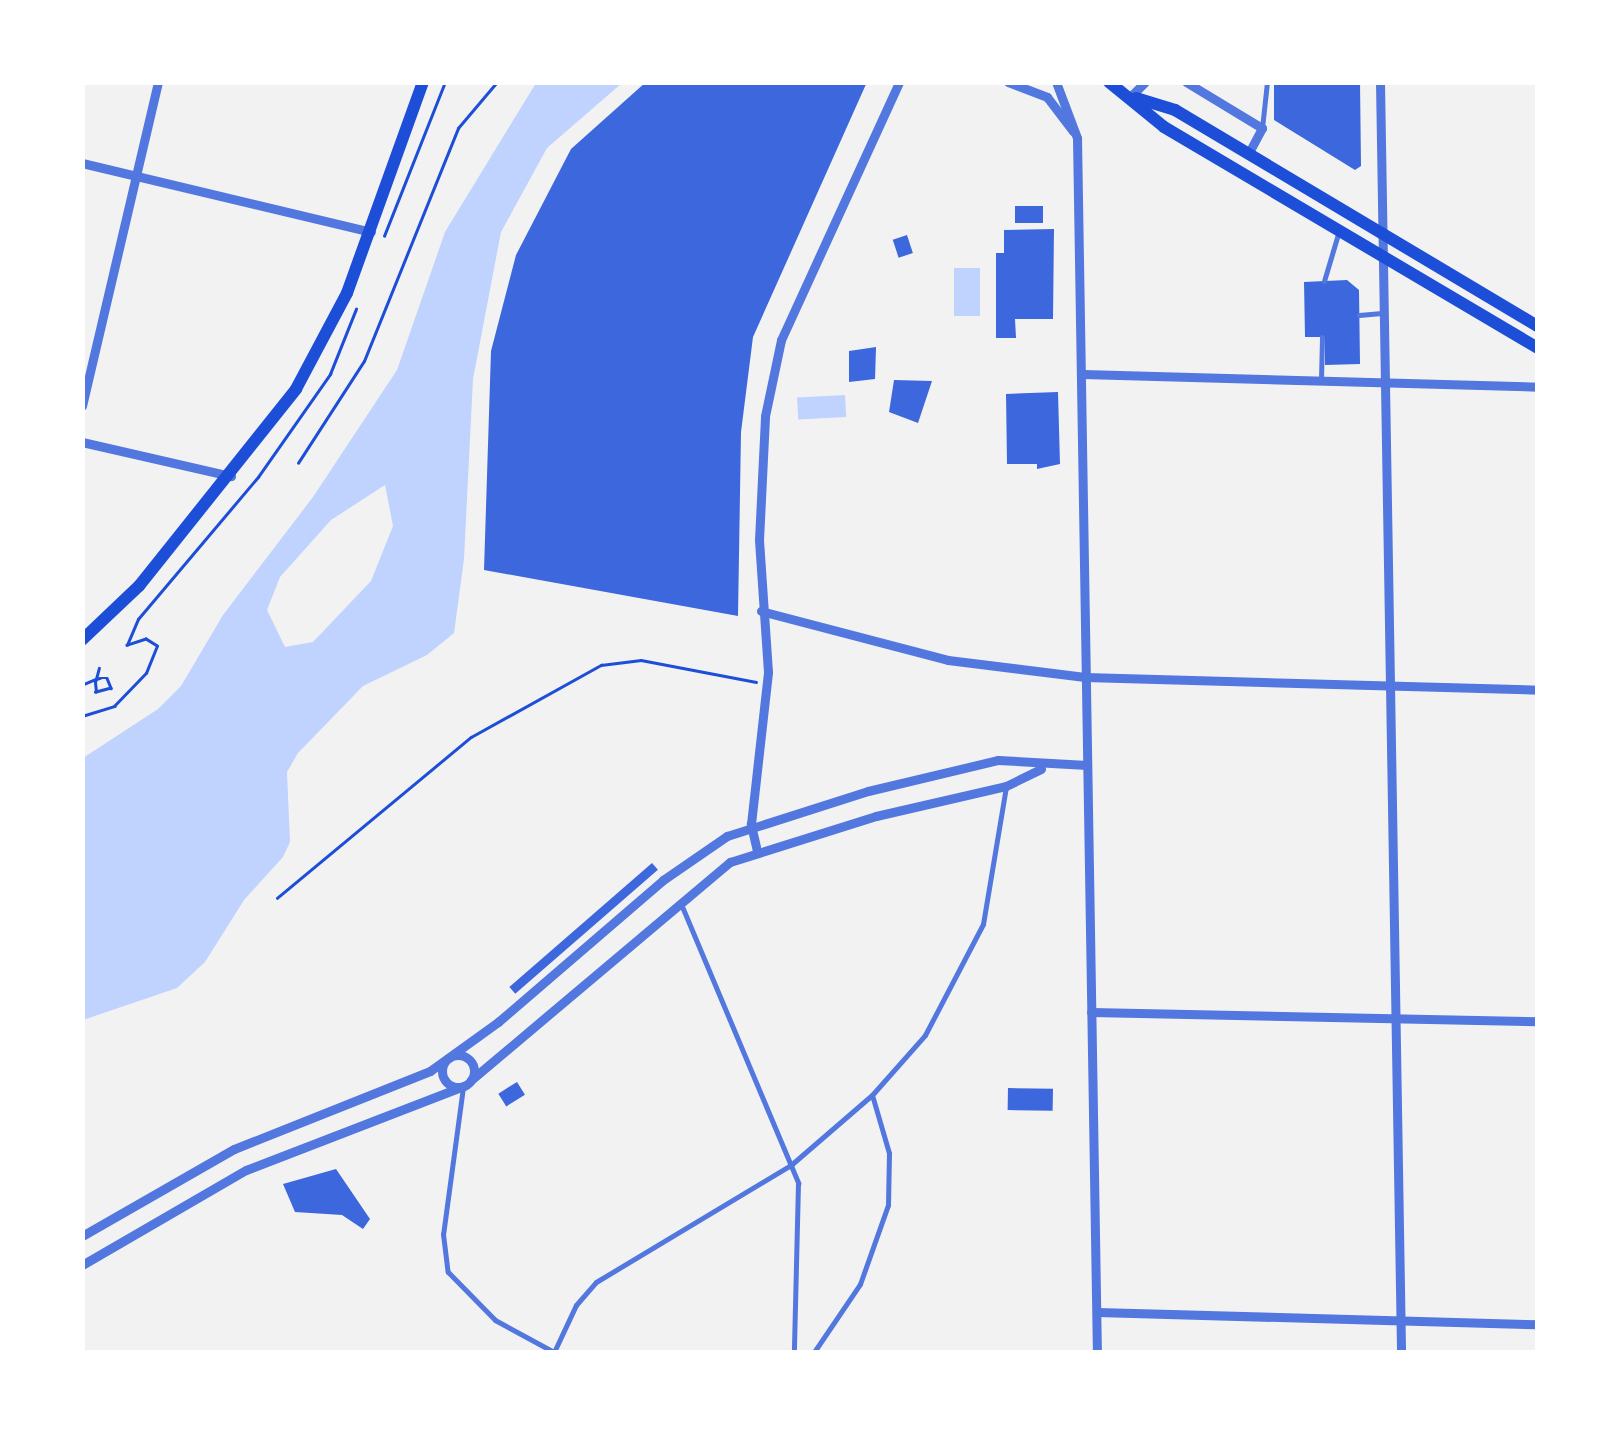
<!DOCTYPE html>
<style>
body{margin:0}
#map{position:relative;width:1620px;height:1435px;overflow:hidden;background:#f2f2f2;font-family:Figtree,sans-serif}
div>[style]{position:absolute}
.water>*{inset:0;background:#bfd3fe;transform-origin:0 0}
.building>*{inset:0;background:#3d67dc;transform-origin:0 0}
.path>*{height:2.5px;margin:-1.25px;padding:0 1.25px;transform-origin:1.25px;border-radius:1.25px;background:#1d4ed8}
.service>*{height:5px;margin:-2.5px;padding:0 2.5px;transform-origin:2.5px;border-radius:2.5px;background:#5277de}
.minor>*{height:9px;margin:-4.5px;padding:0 4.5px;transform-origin:4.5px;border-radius:4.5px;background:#5277de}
.minor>.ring{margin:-4.5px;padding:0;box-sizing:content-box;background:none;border:9px solid #5277de;border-radius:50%}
.secondary>*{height:12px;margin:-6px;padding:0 6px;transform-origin:6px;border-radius:6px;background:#1d4ed8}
span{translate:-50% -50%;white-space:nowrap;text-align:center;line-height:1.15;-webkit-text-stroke:8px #fff;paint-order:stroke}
.frame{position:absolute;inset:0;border:85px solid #fff;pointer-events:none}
</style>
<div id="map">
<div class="water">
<div style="clip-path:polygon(evenodd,536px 83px,622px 83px,547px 148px,501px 232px,473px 379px,464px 559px,454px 633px,427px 655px,363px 686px,298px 753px,287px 772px,290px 842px,283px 857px,244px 900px,205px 962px,177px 988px,83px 1020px,83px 758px,158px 709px,181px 686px,223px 615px,313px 497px,397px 370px,445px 232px,536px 83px,385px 485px,393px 526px,371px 581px,313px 642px,285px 647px,267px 610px,280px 577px,331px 520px,385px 485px)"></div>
<div style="left:954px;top:268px;width:26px;height:48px"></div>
<div style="left:845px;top:395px;width:22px;height:48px;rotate:87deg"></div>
</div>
<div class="building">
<div style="clip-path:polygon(646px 82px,867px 82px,753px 337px,741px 432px,738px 616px,484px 570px,491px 351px,516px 255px,571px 149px)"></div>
<div style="clip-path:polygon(1274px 82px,1360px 82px,1361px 166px,1355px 170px,1274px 120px)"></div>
<div style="left:1015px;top:206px;width:28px;height:17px"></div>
<div style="clip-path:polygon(1054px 229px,1053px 319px,1015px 319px,1016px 338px,996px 338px,996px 253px,1004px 253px,1004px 230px)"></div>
<div style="left:907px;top:235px;width:19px;height:15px;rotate:72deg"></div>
<div style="clip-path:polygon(1347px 280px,1359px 290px,1360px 364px,1325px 365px,1325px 337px,1305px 337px,1304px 282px)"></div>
<div style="clip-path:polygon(876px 347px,875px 379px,849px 382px,849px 351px)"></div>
<div style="clip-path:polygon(894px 380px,932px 381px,918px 423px,889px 412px)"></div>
<div style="clip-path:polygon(1058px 392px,1060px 464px,1037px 469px,1037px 464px,1007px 464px,1006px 394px)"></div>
<div style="left:652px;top:863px;width:9px;height:189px;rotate:49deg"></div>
<div style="left:517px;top:1082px;width:15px;height:22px;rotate:58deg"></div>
<div style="left:1008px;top:1088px;width:45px;height:22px;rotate:1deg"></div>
<div style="clip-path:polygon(336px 1169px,370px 1219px,363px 1229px,342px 1215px,295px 1212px,283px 1184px)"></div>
</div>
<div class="path">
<div style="left:384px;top:236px;width:166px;rotate:-68.4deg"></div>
<div style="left:298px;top:463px;width:121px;rotate:-57.1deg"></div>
<div style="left:364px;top:361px;width:251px;rotate:-68deg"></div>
<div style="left:458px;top:128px;width:60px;rotate:-49.7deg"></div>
<div style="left:84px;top:684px;width:13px;rotate:-23deg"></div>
<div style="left:96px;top:679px;width:4px;rotate:-14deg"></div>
<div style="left:100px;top:678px;width:7px"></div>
<div style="left:107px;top:678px;width:11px;rotate:68deg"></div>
<div style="left:111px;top:688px;width:16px;rotate:165deg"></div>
<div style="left:96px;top:692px;width:10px;rotate:-96deg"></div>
<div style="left:95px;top:682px;width:3px;rotate:-72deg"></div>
<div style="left:96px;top:679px;width:11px;rotate:-75deg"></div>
<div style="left:82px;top:716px;width:34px;rotate:-17deg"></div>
<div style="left:114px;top:706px;width:46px;rotate:-45.9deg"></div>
<div style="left:146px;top:673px;width:29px;rotate:-68deg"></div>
<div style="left:157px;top:646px;width:13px;rotate:-148deg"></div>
<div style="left:146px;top:639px;width:20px;rotate:162deg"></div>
<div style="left:127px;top:645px;width:28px;rotate:-67deg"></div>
<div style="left:138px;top:619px;width:186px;rotate:-49.8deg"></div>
<div style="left:258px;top:477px;width:126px;rotate:-55deg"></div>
<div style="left:330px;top:374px;width:70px;rotate:-68.2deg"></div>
<div style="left:277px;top:898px;width:252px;rotate:-39.7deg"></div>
<div style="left:471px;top:737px;width:149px;rotate:-29deg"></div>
<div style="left:601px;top:665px;width:40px;rotate:-7.1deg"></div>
<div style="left:641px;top:660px;width:117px;rotate:10.8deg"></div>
</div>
<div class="service">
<div style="left:1262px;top:128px;width:46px;rotate:-83.8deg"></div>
<div style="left:1324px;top:281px;width:49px;rotate:-73.4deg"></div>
<div style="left:1359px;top:315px;width:23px;rotate:-5deg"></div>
<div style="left:1321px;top:379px;width:42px;rotate:-88.6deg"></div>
<div style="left:681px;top:904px;width:303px;rotate:67.2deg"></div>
<div style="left:798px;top:1183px;width:169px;rotate:91.4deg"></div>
<div style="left:463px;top:1087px;width:148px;rotate:97.7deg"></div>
<div style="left:443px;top:1234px;width:38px;rotate:83deg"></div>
<div style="left:448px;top:1272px;width:67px;rotate:45.6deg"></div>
<div style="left:495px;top:1320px;width:67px;rotate:28.5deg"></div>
<div style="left:554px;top:1352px;width:52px;rotate:-64.9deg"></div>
<div style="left:576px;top:1305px;width:30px;rotate:-49deg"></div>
<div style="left:596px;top:1282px;width:229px;rotate:-31deg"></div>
<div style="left:792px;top:1164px;width:106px;rotate:-40.8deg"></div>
<div style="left:872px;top:1095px;width:80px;rotate:-48.5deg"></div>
<div style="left:925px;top:1035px;width:125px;rotate:-62.4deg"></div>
<div style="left:983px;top:924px;width:140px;rotate:-80.5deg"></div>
<div style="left:814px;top:1352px;width:82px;rotate:-55.9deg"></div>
<div style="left:860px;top:1284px;width:84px;rotate:-70.5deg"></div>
<div style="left:888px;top:1205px;width:52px;rotate:-88.9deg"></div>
<div style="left:889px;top:1153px;width:60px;rotate:-106.3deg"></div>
</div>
<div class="minor">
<div style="left:1008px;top:82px;width:42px;rotate:21deg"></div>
<div style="left:1047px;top:97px;width:43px;rotate:52.6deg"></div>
<div style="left:1056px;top:82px;width:60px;rotate:69.4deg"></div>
<div style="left:1077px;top:138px;width:1214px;rotate:89.06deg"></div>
<div style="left:1186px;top:82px;width:89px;rotate:31.2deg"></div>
<div style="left:1262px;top:128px;width:30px;rotate:118deg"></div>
<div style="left:1380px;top:82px;width:1270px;rotate:89.05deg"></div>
<div style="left:1131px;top:96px;width:20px;rotate:-45deg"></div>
<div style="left:82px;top:163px;width:297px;rotate:13.4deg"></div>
<div style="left:1083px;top:374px;width:455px;rotate:1.6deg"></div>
<div style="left:82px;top:406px;width:333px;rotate:-76.8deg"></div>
<div style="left:82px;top:442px;width:153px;rotate:12.9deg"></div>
<div style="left:761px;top:611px;width:193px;rotate:14.7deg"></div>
<div style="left:948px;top:660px;width:138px;rotate:7.1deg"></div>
<div style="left:1085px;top:677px;width:453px;rotate:1.6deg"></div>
<div style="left:757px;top:851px;width:28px;rotate:-103deg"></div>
<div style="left:751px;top:824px;width:153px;rotate:-83.6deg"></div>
<div style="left:768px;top:672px;width:132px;rotate:-93.9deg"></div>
<div style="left:759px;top:540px;width:124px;rotate:-87.2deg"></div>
<div style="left:765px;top:416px;width:78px;rotate:-78.1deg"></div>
<div style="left:781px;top:340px;width:284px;rotate:-65.4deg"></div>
<div style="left:1091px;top:1012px;width:447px;rotate:1.2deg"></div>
<div class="ring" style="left:442px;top:1055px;width:23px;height:23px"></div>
<div style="left:471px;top:1080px;width:339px;rotate:-40.1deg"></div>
<div style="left:730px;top:862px;width:153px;rotate:-17.5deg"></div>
<div style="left:876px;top:816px;width:133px;rotate:-13deg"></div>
<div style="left:1006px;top:786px;width:39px;rotate:-26deg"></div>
<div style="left:82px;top:1236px;width:175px;rotate:-29.8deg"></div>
<div style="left:234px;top:1149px;width:211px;rotate:-21.7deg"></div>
<div style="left:430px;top:1071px;width:84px;rotate:-35.8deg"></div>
<div style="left:498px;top:1022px;width:218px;rotate:-40.7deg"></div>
<div style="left:663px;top:880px;width:78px;rotate:-34.5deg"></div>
<div style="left:727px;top:836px;width:148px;rotate:-17.7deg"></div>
<div style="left:868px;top:791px;width:134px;rotate:-13.4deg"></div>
<div style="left:998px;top:760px;width:89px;rotate:3.2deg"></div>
<div style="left:82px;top:1265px;width:190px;rotate:-30.1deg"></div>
<div style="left:246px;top:1170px;width:234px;rotate:-21.1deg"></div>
<div style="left:1097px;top:1312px;width:441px;rotate:1.6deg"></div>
</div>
<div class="secondary">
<div style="left:1109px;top:82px;width:71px;rotate:39.3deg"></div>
<div style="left:1164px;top:127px;width:434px;rotate:30.6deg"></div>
<div style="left:1136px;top:98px;width:41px;rotate:17.1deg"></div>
<div style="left:1175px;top:110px;width:422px;rotate:30.8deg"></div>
<div style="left:82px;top:640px;width:79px;rotate:-43.5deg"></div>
<div style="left:139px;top:586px;width:252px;rotate:-51.4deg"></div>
<div style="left:296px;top:389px;width:109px;rotate:-62deg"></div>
<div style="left:347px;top:293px;width:224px;rotate:-70.2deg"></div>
</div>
<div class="frame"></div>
</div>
